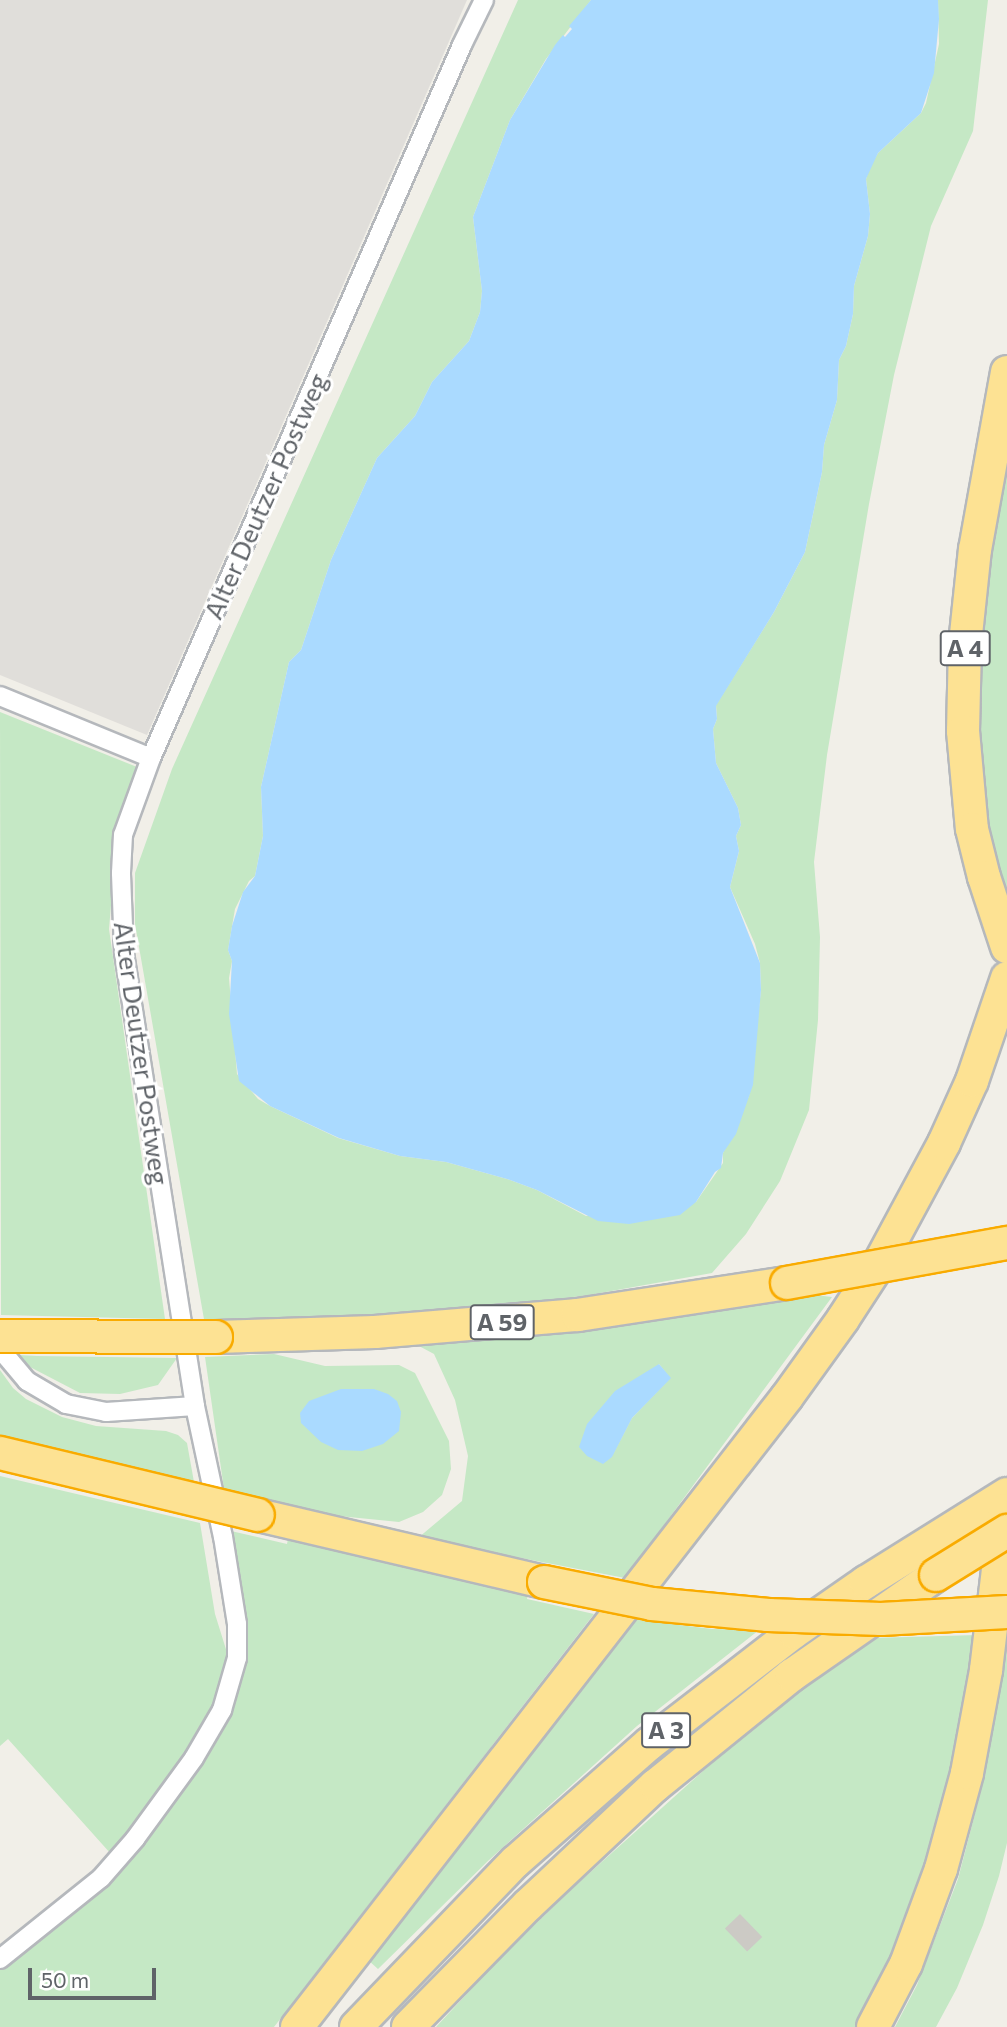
<!DOCTYPE html>
<style>
body{margin:0}
#map{position:relative;width:1007px;height:2027px;overflow:hidden;background:#f1efe8;font-family:Commissioner,sans-serif}
div>[style]{position:absolute}
.industrial>*{inset:0;background:#e0deda}
.green>*{inset:0;background:#c5e8c5}
.water>*{inset:0;background:#aadaff}
.building>*{inset:0;background:#cccac5;transform-origin:0 0}
.roads{filter:drop-shadow(2px 0 #b5b8bc) drop-shadow(-2px 0 #b5b8bc) drop-shadow(0 2px #b5b8bc) drop-shadow(0 -2px #b5b8bc)}
.minor>*{height:18px;margin:-9px;padding:0 9px;transform-origin:9px;border-radius:9px;background:#fff}
.motorway>*{height:32px;margin:-16px;padding:0 16px;transform-origin:16px;border-radius:16px;background:#fde293}
.bridges{filter:drop-shadow(2px 0 #f9ab00) drop-shadow(-2px 0 #f9ab00) drop-shadow(0 2px #f9ab00) drop-shadow(0 -2px #f9ab00)}
.motorway-bridge>*{height:32px;margin:-16px;padding:0 16px;transform-origin:16px;border-radius:16px;background:#fde293}
span{translate:-50% -50%;white-space:nowrap;text-align:center;line-height:1.15;-webkit-text-stroke:6px #fff;paint-order:stroke}
.shield-label span{padding:2px 5px;background:#fff;border:2px solid;border-radius:5px;-webkit-text-stroke-width:0}
.shield-label{font-size:24px;color:#5f6368;font-weight:700}
.street-label{font-size:26px;color:#5f6368}
.scale{position:absolute;left:28px;top:1968px;width:128px;height:32px;box-sizing:border-box;border:4px solid #5f6368;border-top:0;padding-left:9px;font-size:21px;line-height:24px;white-space:nowrap;color:#5f6368;-webkit-text-stroke:5px #fff;paint-order:stroke}
</style>
<div id="map">
<div class="industrial">
<div style="clip-path:polygon(0 0,467px 0,147px 735px,0 675px)"></div>
</div>
<div class="green">
<div style="clip-path:polygon(518px 0,591px 0,546px 59px,510px 120px,473px 217px,482px 291px,480px 312px,469px 341px,432px 382px,415px 416px,377px 458px,331px 560px,301px 650px,289px 662px,261px 787px,263px 836px,255px 876px,249px 881px,235px 909px,228px 950px,232px 961px,229px 978px,237px 1074px,258px 1099px,270px 1106px,338px 1138px,400px 1156px,446px 1162px,507px 1179px,537px 1190px,586px 1216px,696px 1202px,723px 1163px,723px 1153px,749px 1096px,761px 990px,760px 963px,755px 944px,730px 887px,739px 851px,736px 836px,741px 825px,738px 808px,716px 763px,713px 729px,717px 719px,716px 705px,774px 612px,805px 552px,822px 472px,824px 445px,837px 400px,839px 360px,846px 346px,853px 314px,854px 286px,868px 236px,870px 214px,866px 179px,869px 169px,878px 153px,921px 113px,926px 103px,939px 44px,938px 0,988px 0,973px 131px,931px 226px,894px 375px,869px 504px,827px 755px,814px 862px,820px 937px,818px 1020px,809px 1110px,780px 1181px,746px 1234px,712px 1273px,589px 1295px,422px 1316px,205px 1325px,135px 924px,135px 873px,172px 769px)"></div>
<div style="clip-path:polygon(1007px 452px,1007px 903px,986px 835px,977px 717px,986px 574px)"></div>
<div style="clip-path:polygon(0 712px,137px 767px,117px 834px,109px 929px,165px 1319px,1px 1315px)"></div>
<div style="clip-path:polygon(evenodd,806px 1294px,832px 1297px,625px 1578px,418px 1538px,462px 1501px,468px 1456px,455px 1400px,434px 1354px,419px 1346px,420px 1340px,806px 1294px,659px 1364px,670px 1378px,632px 1418px,612px 1457px,659px 1364px)"></div>
<div style="clip-path:polygon(274px 1354px,325px 1366px,399px 1365px,415px 1373px,449px 1441px,451px 1469px,442px 1495px,423px 1512px,399px 1522px,319px 1514px,224px 1489px,205px 1357px)"></div>
<div style="clip-path:polygon(18px 1355px,37px 1356px,177px 1358px,158px 1385px,120px 1394px,80px 1393px,30px 1367px)"></div>
<div style="clip-path:polygon(0 1370px,13px 1388px,26px 1399px,62px 1417px,96px 1426px,166px 1431px,178px 1435px,187px 1443px,194px 1482px,0 1435px)"></div>
<div style="clip-path:polygon(0 1476px,200px 1523px,215px 1614px,229px 1659px,215px 1705px,188px 1753px,111px 1854px,8px 1739px,0 1746px)"></div>
<div style="clip-path:polygon(231px 1531px,287px 1544px,288px 1539px,528px 1594px,527px 1599px,594px 1614px,274px 2027px,0 2027px,0 1968px,67px 1919px,109px 1881px,230px 1713px,242px 1605px)"></div>
<div style="clip-path:polygon(630px 1619px,712px 1629px,759px 1630px,637px 1726px,489px 1860px,378px 1969px,368px 1960px)"></div>
<div style="clip-path:polygon(977px 1635px,954px 1769px,933px 1856px,903px 1939px,862px 2027px,436px 2027px,502px 1956px,575px 1886px,752px 1727px,871px 1638px)"></div>
<div style="clip-path:polygon(1007px 1636px,1007px 1843px,999px 1876px,983px 1925px,957px 1988px,936px 2027px,895px 2027px,917px 1985px,958px 1879px,985px 1775px)"></div>
</div>
<div class="water">
<div style="clip-path:polygon(591px 0,938px 0,939px 19px,934px 73px,921px 113px,878px 153px,866px 179px,870px 214px,868px 236px,854px 286px,853px 314px,846px 346px,839px 360px,837px 400px,824px 445px,822px 472px,805px 552px,774px 612px,716px 706px,717px 719px,713px 729px,716px 763px,738px 808px,741px 825px,736px 836px,739px 851px,730px 887px,760px 963px,761px 990px,753px 1085px,736px 1134px,723px 1153px,721px 1168px,715px 1172px,696px 1202px,680px 1215px,629px 1224px,598px 1221px,537px 1190px,507px 1179px,446px 1162px,400px 1156px,339px 1138px,270px 1106px,239px 1081px,229px 1014px,232px 961px,228px 950px,232px 926px,243px 892px,255px 876px,263px 836px,261px 787px,289px 662px,301px 650px,331px 560px,377px 458px,415px 416px,432px 382px,469px 341px,480px 312px,482px 291px,473px 217px,510px 120px,555px 45px,563px 35px,565px 37px,572px 29px,569px 26px)"></div>
<div style="clip-path:polygon(659px 1364px,671px 1378px,632px 1418px,612px 1457px,603px 1464px,587px 1456px,579px 1447px,587px 1424px,615px 1391px)"></div>
<div style="clip-path:polygon(341px 1389px,374px 1389px,388px 1394px,397px 1401px,401px 1412px,399px 1431px,383px 1444px,362px 1451px,338px 1450px,321px 1442px,301px 1423px,300px 1413px,309px 1401px)"></div>
</div>
<div class="building">
<div style="left:740px;top:1914px;width:32px;height:21px;rotate:46deg"></div>
</div>
<div class="roads">
<div class="minor">
<div style="left:0;top:696px;width:163px;rotate:22.3deg"></div>
<div style="left:0;top:1343px;width:14px;rotate:65deg"></div>
<div style="left:6px;top:1356px;width:33px;rotate:50deg"></div>
<div style="left:27px;top:1381px;width:45px;rotate:30.5deg"></div>
<div style="left:66px;top:1404px;width:41px;rotate:11.3deg"></div>
<div style="left:106px;top:1412px;width:89px;rotate:-3.9deg"></div>
<div style="left:0;top:1959px;width:129px;rotate:-38.7deg"></div>
<div style="left:101px;top:1878px;width:52px;rotate:-48.9deg"></div>
<div style="left:135px;top:1839px;width:100px;rotate:-53.9deg"></div>
<div style="left:194px;top:1758px;width:56px;rotate:-59.7deg"></div>
<div style="left:222px;top:1710px;width:54px;rotate:-73.9deg"></div>
<div style="left:237px;top:1658px;width:34px;rotate:-90deg"></div>
<div style="left:237px;top:1624px;width:88px;rotate:-99.1deg"></div>
<div style="left:223px;top:1537px;width:134px;rotate:-102.1deg"></div>
<div style="left:195px;top:1406px;width:460px;rotate:-98.9deg"></div>
<div style="left:124px;top:952px;width:79px;rotate:-92.2deg"></div>
<div style="left:121px;top:873px;width:38px;rotate:-87deg"></div>
<div style="left:123px;top:835px;width:82px;rotate:-70deg"></div>
<div style="left:151px;top:758px;width:778px;rotate:-66.43deg"></div>
<div style="left:462px;top:45px;width:50px;rotate:-63.9deg"></div>
</div>
<div class="motorway">
<div style="left:1007px;top:372px;width:180px;rotate:100.2deg"></div>
<div style="left:975px;top:549px;width:96px;rotate:96deg"></div>
<div style="left:965px;top:644px;width:87px;rotate:91.3deg"></div>
<div style="left:963px;top:731px;width:98px;rotate:84.8deg"></div>
<div style="left:972px;top:829px;width:49px;rotate:76deg"></div>
<div style="left:984px;top:877px;width:74px;rotate:71.8deg"></div>
<div style="left:216px;top:1337px;width:159px;rotate:-1.8deg"></div>
<div style="left:375px;top:1332px;width:204px;rotate:-4.8deg"></div>
<div style="left:578px;top:1315px;width:211px;rotate:-8.7deg"></div>
<div style="left:258px;top:1515px;width:294px;rotate:13.2deg"></div>
<div style="left:297px;top:2027px;width:798px;rotate:-52.13deg"></div>
<div style="left:787px;top:1397px;width:96px;rotate:-54.3deg"></div>
<div style="left:843px;top:1319px;width:68px;rotate:-57deg"></div>
<div style="left:880px;top:1262px;width:135px;rotate:-61.7deg"></div>
<div style="left:944px;top:1143px;width:68px;rotate:-65.7deg"></div>
<div style="left:972px;top:1081px;width:109px;rotate:-71.2deg"></div>
<div style="left:356px;top:2027px;width:229px;rotate:-46.1deg"></div>
<div style="left:515px;top:1862px;width:179px;rotate:-41.4deg"></div>
<div style="left:649px;top:1744px;width:183px;rotate:-37.7deg"></div>
<div style="left:794px;top:1632px;width:88px;rotate:-34.8deg"></div>
<div style="left:866px;top:1582px;width:166px;rotate:-32deg"></div>
<div style="left:408px;top:2027px;width:171px;rotate:-45.5deg"></div>
<div style="left:528px;top:1905px;width:175px;rotate:-43.2deg"></div>
<div style="left:656px;top:1785px;width:175px;rotate:-39deg"></div>
<div style="left:792px;top:1675px;width:175px;rotate:-34.8deg"></div>
<div style="left:873px;top:2027px;width:71px;rotate:-62.4deg"></div>
<div style="left:906px;top:1964px;width:101px;rotate:-69.8deg"></div>
<div style="left:941px;top:1869px;width:99px;rotate:-74.8deg"></div>
<div style="left:967px;top:1773px;width:105px;rotate:-79.5deg"></div>
<div style="left:986px;top:1670px;width:161px;rotate:-83.2deg"></div>
</div>
</div>
<div class="bridges">
<div class="motorway-bridge">
<div style="left:787px;top:1283px;width:224px;rotate:-10.3deg"></div>
<div style="left:0;top:1336px;width:216px;rotate:0.3deg"></div>
<div style="left:0;top:1453px;width:265px;rotate:13.5deg"></div>
<div style="left:936px;top:1575px;width:84px;rotate:-31.8deg"></div>
<div style="left:544px;top:1582px;width:110px;rotate:11.5deg"></div>
<div style="left:652px;top:1604px;width:117px;rotate:5.4deg"></div>
<div style="left:768px;top:1615px;width:113px;rotate:2deg"></div>
<div style="left:881px;top:1619px;width:126px;rotate:-3.2deg"></div>
</div>
</div>
<div class="shield-label">
<span style="left:965px;top:648px">A 4</span>
<span style="left:502px;top:1322px">A 59</span>
<span style="left:666px;top:1730px">A 3</span>
</div>
<div class="street-label">
<span style="left:265px;top:496px;rotate:-66deg">Alter Deutzer Postweg</span>
<span style="left:142px;top:1053px;rotate:82deg">Alter Deutzer Postweg</span>
</div>
<div class="scale">50 m</div>
</div>
